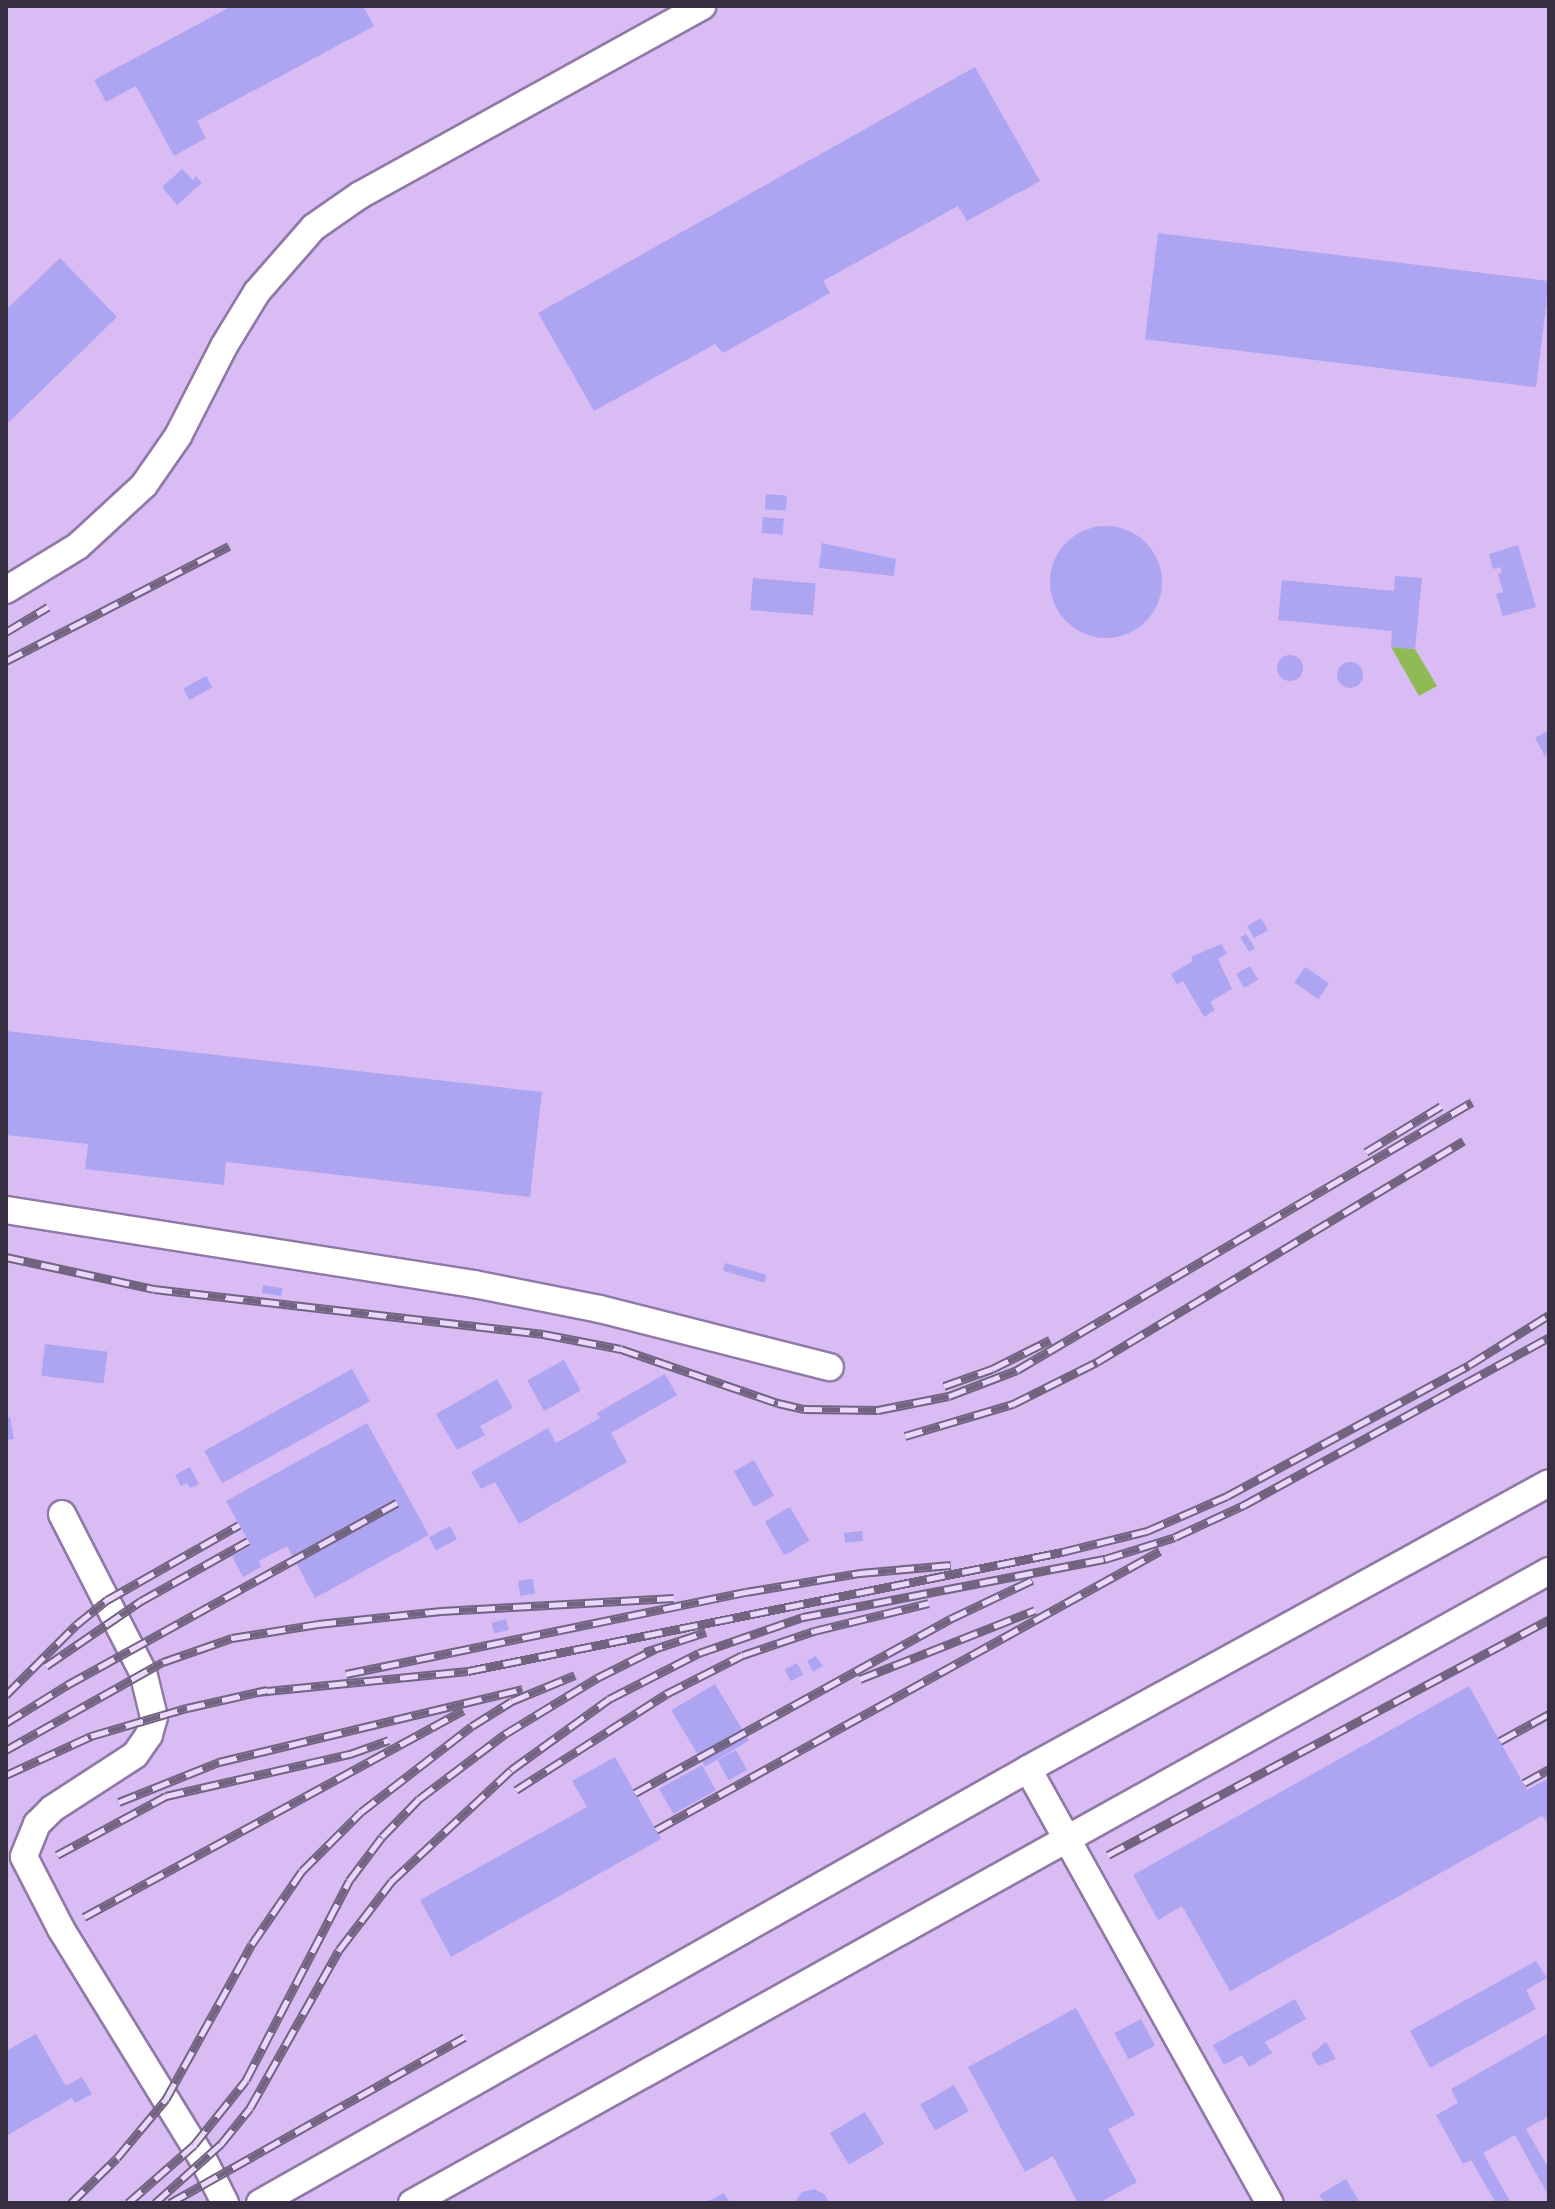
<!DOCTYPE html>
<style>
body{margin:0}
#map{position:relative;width:1555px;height:2209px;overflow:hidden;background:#e0c7f8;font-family:"Public Sans",sans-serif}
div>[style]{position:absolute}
.built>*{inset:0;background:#d9bcf4;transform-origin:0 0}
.water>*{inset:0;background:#90ba55}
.building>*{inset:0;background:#ada5f2;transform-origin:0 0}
.round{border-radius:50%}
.roads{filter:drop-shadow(2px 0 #9079a6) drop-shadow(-2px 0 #9079a6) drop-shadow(0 2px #9079a6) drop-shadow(0 -2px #9079a6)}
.minor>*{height:26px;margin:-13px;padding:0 13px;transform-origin:13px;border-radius:13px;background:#fff}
.rail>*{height:9px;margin-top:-4.5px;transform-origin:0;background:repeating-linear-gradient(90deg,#ebd7fe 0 18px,#726481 0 36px);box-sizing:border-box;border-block:2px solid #726481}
span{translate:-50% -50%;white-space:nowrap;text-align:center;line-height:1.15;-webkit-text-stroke:8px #ebd7fe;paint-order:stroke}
.frame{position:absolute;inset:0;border:8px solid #372e41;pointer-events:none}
</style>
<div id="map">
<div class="built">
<div style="left:6px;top:6px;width:1543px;height:2197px"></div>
</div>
<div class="water">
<div style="clip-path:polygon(1391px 647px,1415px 649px,1437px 686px,1419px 696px)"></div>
</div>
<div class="building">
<div style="clip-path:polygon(232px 6px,363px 6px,374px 26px,197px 121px,206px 138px,174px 156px,136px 86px,106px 102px,94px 80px)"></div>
<div style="clip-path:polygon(975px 67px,1040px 181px,967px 221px,958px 206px,823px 281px,830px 293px,723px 353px,715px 344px,594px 411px,538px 313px)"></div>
<div style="clip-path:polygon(182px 169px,193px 180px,196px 176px,202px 183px,177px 205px,162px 187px)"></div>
<div style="left:1158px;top:233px;width:394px;height:107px;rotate:7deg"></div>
<div style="clip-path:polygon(60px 258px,117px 317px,6px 425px,6px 310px)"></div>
<div style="left:766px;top:494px;width:21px;height:15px;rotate:5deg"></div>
<div style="left:763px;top:517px;width:21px;height:16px;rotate:5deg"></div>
<div class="round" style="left:1050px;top:526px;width:112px;height:112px"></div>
<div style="clip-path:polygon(822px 543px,896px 559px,894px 576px,819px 568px)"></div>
<div style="clip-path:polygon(1518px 545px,1536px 607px,1503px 616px,1496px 594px,1503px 592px,1498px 574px,1502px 573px,1500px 567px,1493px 569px,1489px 554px)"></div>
<div style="clip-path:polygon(1395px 576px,1422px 578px,1415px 649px,1391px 647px,1392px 631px,1278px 620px,1282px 580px,1394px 591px)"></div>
<div style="left:753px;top:578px;width:63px;height:32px;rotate:5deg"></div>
<div class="round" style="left:1277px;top:655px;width:26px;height:26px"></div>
<div class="round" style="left:1337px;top:662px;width:26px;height:26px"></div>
<div style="left:206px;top:676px;width:13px;height:26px;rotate:61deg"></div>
<div style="clip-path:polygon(1546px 732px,1549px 734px,1546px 758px,1535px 738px)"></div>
<div style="left:1261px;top:918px;width:14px;height:16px;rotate:60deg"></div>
<div style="left:1246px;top:934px;width:17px;height:7px;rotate:57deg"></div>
<div style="clip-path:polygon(1221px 944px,1227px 953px,1218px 959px,1232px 989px,1210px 1002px,1215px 1010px,1204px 1017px,1183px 981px,1177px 985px,1171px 974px,1193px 961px,1191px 957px)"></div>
<div style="left:1250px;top:966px;width:16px;height:16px;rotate:60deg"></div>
<div style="left:1305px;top:967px;width:29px;height:19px;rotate:34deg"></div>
<div style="clip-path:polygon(6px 1031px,542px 1092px,530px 1197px,226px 1162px,224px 1185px,85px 1169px,88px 1144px,6px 1135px)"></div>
<div style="left:725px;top:1263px;width:43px;height:8px;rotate:16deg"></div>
<div style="left:263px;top:1285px;width:20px;height:8px;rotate:9deg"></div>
<div style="left:45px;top:1344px;width:63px;height:32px;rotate:7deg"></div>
<div style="left:564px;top:1360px;width:35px;height:42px;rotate:61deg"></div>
<div style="left:352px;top:1369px;width:37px;height:169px;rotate:61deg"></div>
<div style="clip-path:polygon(665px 1374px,677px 1395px,611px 1433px,627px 1462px,519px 1524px,495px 1482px,481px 1489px,471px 1472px,548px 1428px,556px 1443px,600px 1418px,597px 1413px)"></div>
<div style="clip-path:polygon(497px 1379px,513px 1408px,480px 1426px,485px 1435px,457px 1450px,436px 1414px)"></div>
<div style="clip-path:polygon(10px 1417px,14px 1439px,6px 1440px,6px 1418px)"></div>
<div style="clip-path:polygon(367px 1423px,429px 1535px,315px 1598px,287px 1546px,259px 1561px,261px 1567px,243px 1577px,232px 1556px,251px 1546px,226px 1501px)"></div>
<div style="left:754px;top:1460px;width:41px;height:23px;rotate:61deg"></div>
<div style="clip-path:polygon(190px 1467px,199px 1484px,190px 1488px,187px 1483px,181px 1486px,175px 1475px)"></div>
<div style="left:790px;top:1507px;width:39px;height:29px;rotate:60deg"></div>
<div style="left:450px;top:1526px;width:15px;height:24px;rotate:62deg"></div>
<div style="left:862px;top:1531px;width:10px;height:18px;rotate:84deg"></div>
<div style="left:533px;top:1579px;width:15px;height:15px;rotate:82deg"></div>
<div style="left:506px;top:1619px;width:11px;height:15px;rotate:75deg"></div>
<div style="clip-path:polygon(816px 1656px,823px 1666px,813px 1672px,807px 1661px)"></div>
<div style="left:797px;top:1663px;width:13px;height:14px;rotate:61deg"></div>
<div style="left:715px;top:1684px;width:66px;height:51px;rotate:59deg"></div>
<div style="clip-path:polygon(1469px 1686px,1527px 1790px,1549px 1778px,1549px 1823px,1542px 1816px,1230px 1991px,1182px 1906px,1158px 1920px,1133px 1875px)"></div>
<div style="left:736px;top:1750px;width:23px;height:21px;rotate:61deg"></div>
<div style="clip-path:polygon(615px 1757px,661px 1839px,451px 1957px,420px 1900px,587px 1807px,572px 1781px)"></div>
<div style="left:702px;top:1765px;width:29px;height:49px;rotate:61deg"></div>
<div style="clip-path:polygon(1536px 1961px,1547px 1978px,1526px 1990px,1536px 2009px,1430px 2068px,1410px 2031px)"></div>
<div style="clip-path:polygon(1295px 1999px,1306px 2019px,1265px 2042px,1272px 2053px,1249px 2067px,1242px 2055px,1224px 2065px,1213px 2045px)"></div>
<div style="clip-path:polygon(1076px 2008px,1135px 2115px,1108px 2129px,1137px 2182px,1099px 2203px,1078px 2203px,1053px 2156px,1025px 2172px,968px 2067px)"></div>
<div style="left:1141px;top:2019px;width:30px;height:30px;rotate:62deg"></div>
<div style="clip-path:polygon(1549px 2033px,1549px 2116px,1526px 2129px,1549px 2169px,1549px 2197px,1515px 2135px,1483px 2153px,1511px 2203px,1496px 2203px,1471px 2160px,1463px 2164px,1436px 2115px,1458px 2103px,1451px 2089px)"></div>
<div style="clip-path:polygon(36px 2034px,66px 2086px,82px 2077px,92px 2094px,75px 2103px,72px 2098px,6px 2136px,6px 2051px)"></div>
<div style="clip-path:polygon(1326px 2042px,1336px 2059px,1318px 2066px,1311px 2054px)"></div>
<div style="left:954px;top:2085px;width:30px;height:39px;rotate:60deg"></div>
<div style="left:865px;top:2112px;width:37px;height:41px;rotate:59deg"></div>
<div style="clip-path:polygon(1346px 2179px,1360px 2203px,1324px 2203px,1319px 2195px)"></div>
<div style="clip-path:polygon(814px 2189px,824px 2194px,830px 2203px,794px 2203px,802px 2192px)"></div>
<div style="clip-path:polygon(724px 2193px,730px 2203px,705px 2203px)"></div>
</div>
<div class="roads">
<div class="minor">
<div style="left:6px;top:590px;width:84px;rotate:-31.4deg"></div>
<div style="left:78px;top:546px;width:90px;rotate:-42.7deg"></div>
<div style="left:144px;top:485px;width:60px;rotate:-55.2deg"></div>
<div style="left:178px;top:436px;width:101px;rotate:-62.9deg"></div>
<div style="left:224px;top:346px;width:63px;rotate:-58.6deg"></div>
<div style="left:257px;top:292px;width:86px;rotate:-48.8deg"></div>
<div style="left:314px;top:227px;width:56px;rotate:-34.8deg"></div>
<div style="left:360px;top:195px;width:391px;rotate:-28.9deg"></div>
<div style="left:6px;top:1210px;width:474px;rotate:9deg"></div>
<div style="left:474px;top:1284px;width:128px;rotate:11.2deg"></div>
<div style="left:600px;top:1309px;width:237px;rotate:14.2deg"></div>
<div style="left:62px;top:1514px;width:178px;rotate:62.9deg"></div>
<div style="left:143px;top:1672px;width:46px;rotate:76.3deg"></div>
<div style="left:154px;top:1717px;width:19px;rotate:106deg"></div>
<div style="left:149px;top:1735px;width:24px;rotate:125deg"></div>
<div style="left:135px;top:1755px;width:99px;rotate:147deg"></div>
<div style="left:52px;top:1809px;width:21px;rotate:135deg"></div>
<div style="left:37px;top:1824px;width:35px;rotate:112deg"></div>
<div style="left:24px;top:1857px;width:81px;rotate:62.8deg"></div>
<div style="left:61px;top:1929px;width:273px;rotate:58.4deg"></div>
<div style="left:204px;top:2161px;width:47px;rotate:63.4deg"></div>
<div style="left:1028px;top:1769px;width:497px;rotate:60.9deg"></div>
<div style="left:260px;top:2203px;width:882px;rotate:-29.47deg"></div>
<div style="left:1028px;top:1769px;width:594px;rotate:-28.76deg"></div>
<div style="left:412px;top:2203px;width:1301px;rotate:-29.07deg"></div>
</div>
</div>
<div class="rail">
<div style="left:6px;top:632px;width:49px;rotate:-30.8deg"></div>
<div style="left:6px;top:661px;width:251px;rotate:-27.3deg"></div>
<div style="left:1366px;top:1152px;width:88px;rotate:-31.5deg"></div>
<div style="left:6px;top:1257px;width:151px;rotate:12.2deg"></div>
<div style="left:154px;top:1289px;width:392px;rotate:6.6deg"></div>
<div style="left:543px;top:1334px;width:79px;rotate:10.9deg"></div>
<div style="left:621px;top:1349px;width:166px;rotate:19deg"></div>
<div style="left:778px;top:1403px;width:27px;rotate:13deg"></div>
<div style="left:804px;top:1409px;width:74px;rotate:0.8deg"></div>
<div style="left:878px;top:1410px;width:72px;rotate:-11.2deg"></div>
<div style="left:949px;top:1396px;width:73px;rotate:-20.9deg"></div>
<div style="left:1017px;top:1370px;width:528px;rotate:-30.5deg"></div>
<div style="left:944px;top:1386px;width:51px;rotate:-19.5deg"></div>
<div style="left:992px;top:1369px;width:65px;rotate:-26.6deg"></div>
<div style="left:905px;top:1436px;width:113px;rotate:-16.5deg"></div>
<div style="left:1013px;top:1404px;width:94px;rotate:-26.6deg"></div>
<div style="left:1097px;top:1362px;width:428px;rotate:-31.1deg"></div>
<div style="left:645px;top:1652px;width:64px;rotate:-18.2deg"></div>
<div style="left:46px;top:1666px;width:115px;rotate:-34.4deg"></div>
<div style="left:141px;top:1601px;width:123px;rotate:-29.3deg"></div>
<div style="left:346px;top:1674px;width:408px;rotate:-11.6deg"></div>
<div style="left:746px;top:1592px;width:116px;rotate:-9.5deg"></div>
<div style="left:860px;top:1573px;width:91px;rotate:-5deg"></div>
<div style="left:860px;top:1679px;width:188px;rotate:-21.5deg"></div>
<div style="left:257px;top:1692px;width:212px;rotate:-5.7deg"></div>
<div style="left:468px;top:1671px;width:606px;rotate:-11.33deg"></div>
<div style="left:1062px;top:1552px;width:88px;rotate:-13.9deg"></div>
<div style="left:1147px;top:1531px;width:87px;rotate:-23.6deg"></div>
<div style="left:1227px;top:1496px;width:275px;rotate:-28.4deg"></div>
<div style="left:1469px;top:1365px;width:94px;rotate:-32deg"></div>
<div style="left:6px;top:1695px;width:99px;rotate:-45deg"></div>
<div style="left:76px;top:1625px;width:40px;rotate:-39deg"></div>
<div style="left:107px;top:1600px;width:152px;rotate:-29.6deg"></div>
<div style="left:6px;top:1723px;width:72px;rotate:-31.9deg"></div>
<div style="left:67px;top:1685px;width:377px;rotate:-28.9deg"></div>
<div style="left:1500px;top:1741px;width:56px;rotate:-28.9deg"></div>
<div style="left:6px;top:1750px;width:180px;rotate:-29.3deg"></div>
<div style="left:163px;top:1662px;width:73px;rotate:-19.2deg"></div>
<div style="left:232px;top:1638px;width:87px;rotate:-9.2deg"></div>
<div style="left:318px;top:1624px;width:124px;rotate:-6deg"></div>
<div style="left:441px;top:1611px;width:233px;rotate:-3.2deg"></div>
<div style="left:6px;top:1775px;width:94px;rotate:-24.6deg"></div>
<div style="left:91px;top:1736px;width:100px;rotate:-16.3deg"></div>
<div style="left:187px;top:1708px;width:82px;rotate:-12.7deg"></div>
<div style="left:1524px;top:1783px;width:29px;rotate:-29deg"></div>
<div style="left:516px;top:1790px;width:178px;rotate:-32.6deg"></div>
<div style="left:666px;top:1694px;width:86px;rotate:-26.9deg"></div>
<div style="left:743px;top:1655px;width:75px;rotate:-18.7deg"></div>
<div style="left:814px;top:1631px;width:118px;rotate:-13.7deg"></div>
<div style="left:635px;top:1793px;width:360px;rotate:-28.9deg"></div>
<div style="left:950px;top:1619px;width:91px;rotate:-25.4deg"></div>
<div style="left:119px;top:1802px;width:108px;rotate:-21.8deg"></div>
<div style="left:219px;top:1762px;width:312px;rotate:-13.5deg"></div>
<div style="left:656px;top:1830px;width:576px;rotate:-28.97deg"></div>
<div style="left:57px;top:1855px;width:124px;rotate:-28.4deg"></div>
<div style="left:166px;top:1796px;width:189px;rotate:-12.9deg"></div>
<div style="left:350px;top:1754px;width:41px;rotate:-19.7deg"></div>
<div style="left:1108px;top:1855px;width:500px;rotate:-28.1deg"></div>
<div style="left:84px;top:1917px;width:432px;rotate:-28.6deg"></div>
<div style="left:71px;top:2203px;width:64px;rotate:-44.4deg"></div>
<div style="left:117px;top:2158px;width:77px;rotate:-50.3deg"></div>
<div style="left:166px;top:2099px;width:177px;rotate:-61deg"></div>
<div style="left:252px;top:1944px;width:88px;rotate:-55.6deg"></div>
<div style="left:302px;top:1871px;width:83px;rotate:-45deg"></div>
<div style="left:361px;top:1812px;width:140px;rotate:-37.8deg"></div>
<div style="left:472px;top:1726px;width:47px;rotate:-32deg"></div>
<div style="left:512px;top:1701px;width:68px;rotate:-22.4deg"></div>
<div style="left:128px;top:2203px;width:88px;rotate:-41.3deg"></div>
<div style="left:194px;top:2145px;width:83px;rotate:-51.3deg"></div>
<div style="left:246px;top:2080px;width:224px;rotate:-62.6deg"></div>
<div style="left:349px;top:1881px;width:55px;rotate:-53.1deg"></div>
<div style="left:382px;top:1837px;width:53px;rotate:-45.8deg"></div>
<div style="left:419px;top:1799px;width:108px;rotate:-37.1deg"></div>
<div style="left:505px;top:1734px;width:108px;rotate:-31.3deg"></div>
<div style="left:597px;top:1678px;width:65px;rotate:-26.6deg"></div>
<div style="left:155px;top:2203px;width:89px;rotate:-41.8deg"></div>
<div style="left:221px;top:2144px;width:46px;rotate:-51.1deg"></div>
<div style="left:250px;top:2108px;width:181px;rotate:-60.6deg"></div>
<div style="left:339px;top:1950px;width:87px;rotate:-52.5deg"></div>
<div style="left:392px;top:1881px;width:163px;rotate:-43deg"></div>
<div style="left:511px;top:1770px;width:121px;rotate:-35.9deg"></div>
<div style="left:609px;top:1699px;width:101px;rotate:-27.1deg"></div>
<div style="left:699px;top:1653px;width:110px;rotate:-19.1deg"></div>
<div style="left:803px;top:1617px;width:308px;rotate:-10.9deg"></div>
<div style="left:1105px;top:1559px;width:73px;rotate:-17.4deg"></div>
<div style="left:1175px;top:1537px;width:76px;rotate:-24.9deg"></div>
<div style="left:1244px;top:1505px;width:348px;rotate:-28.8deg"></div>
<div style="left:170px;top:2203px;width:338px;rotate:-29.4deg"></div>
</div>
<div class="frame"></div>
</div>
